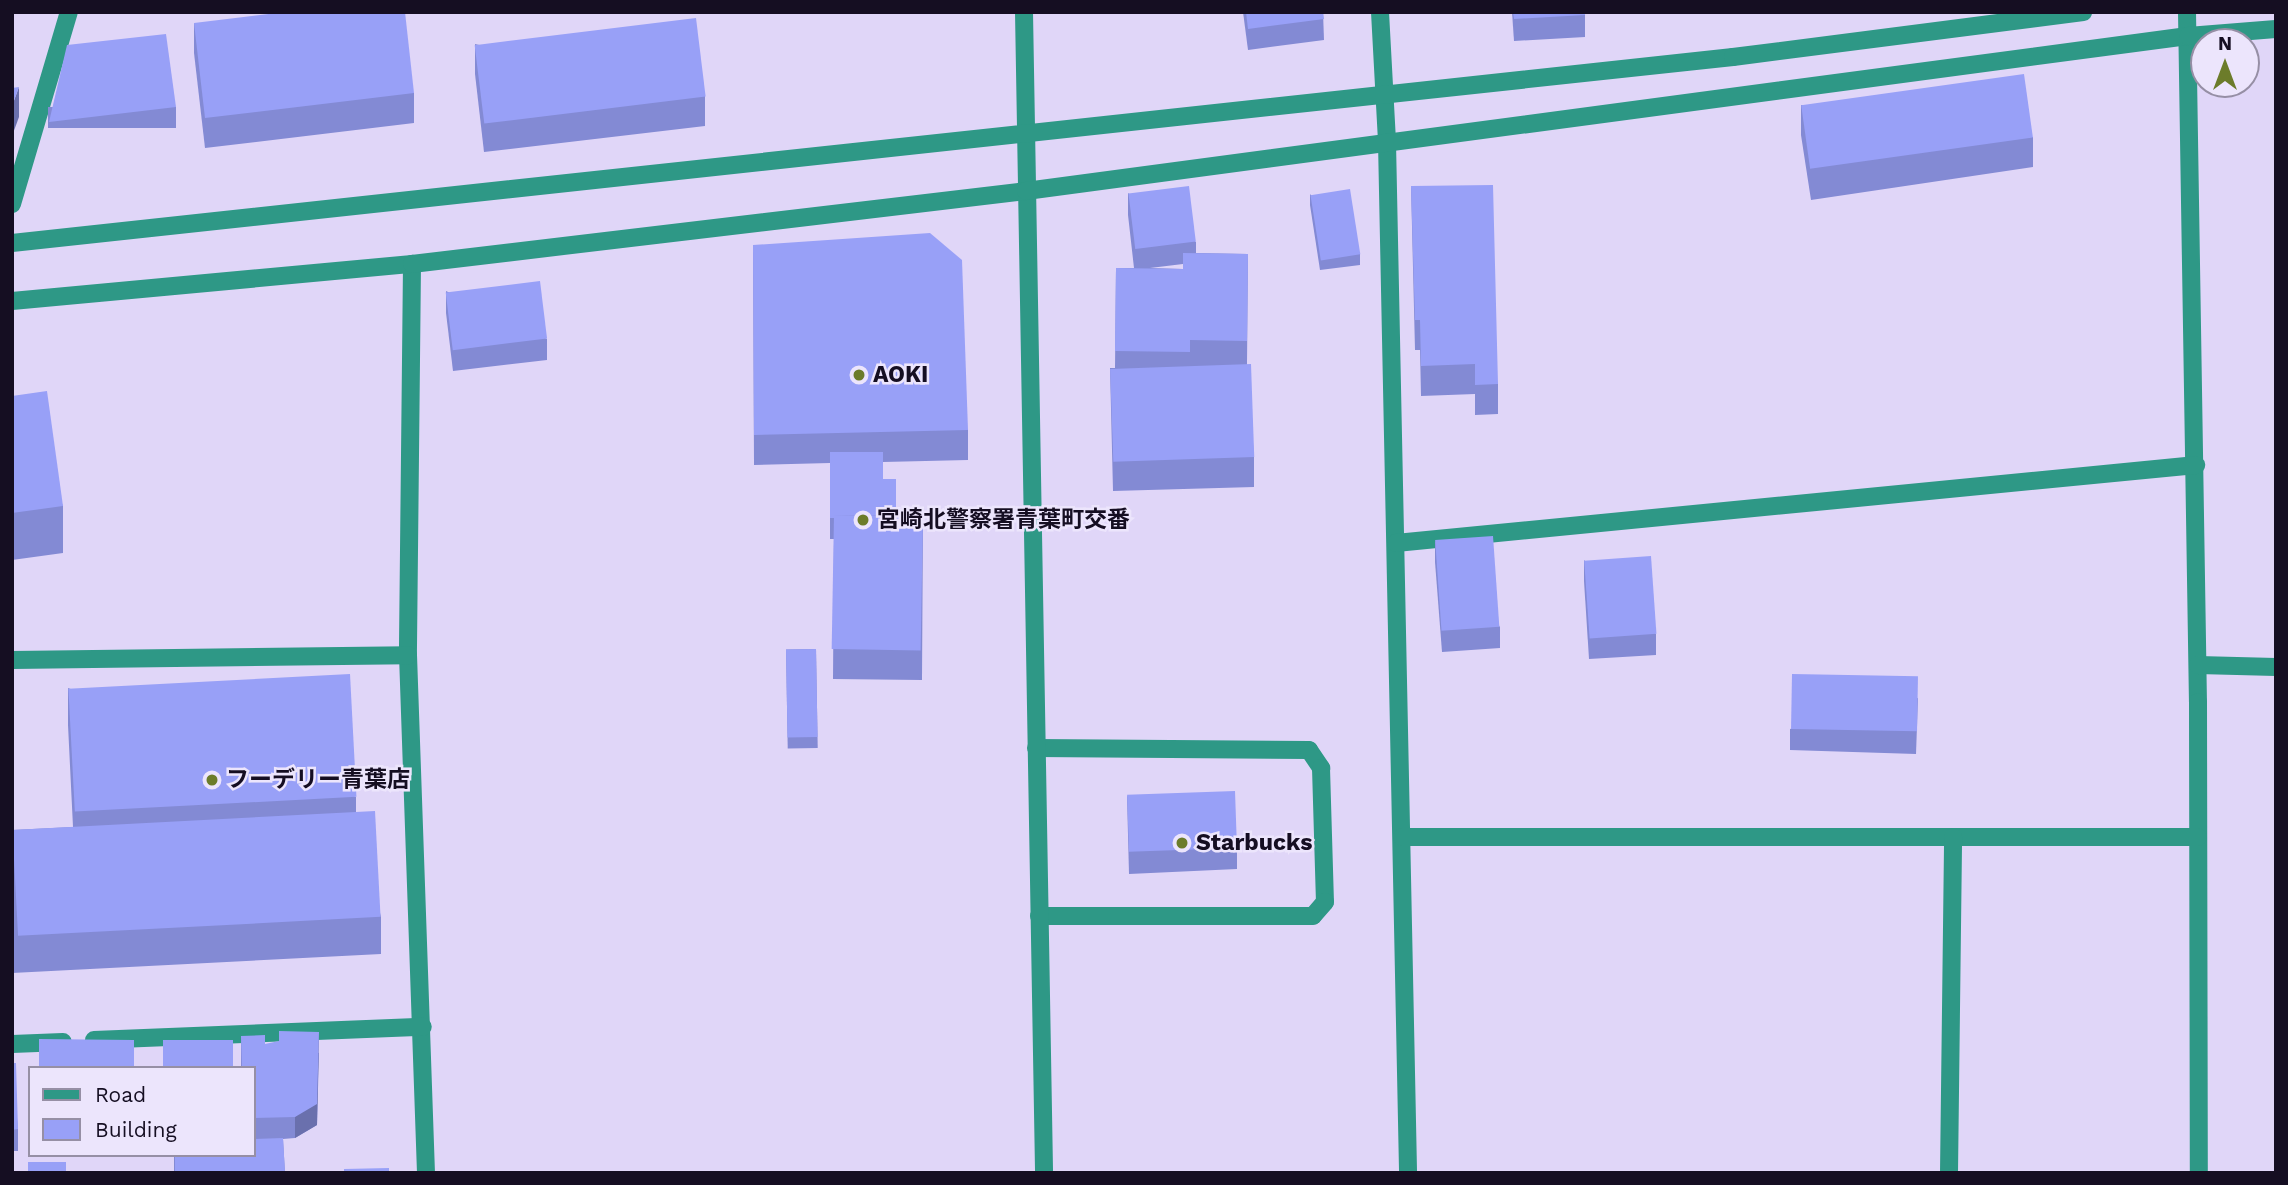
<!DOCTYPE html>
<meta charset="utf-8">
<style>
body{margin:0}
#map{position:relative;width:2288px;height:1185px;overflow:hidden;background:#e0d6f8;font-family:"Work Sans","Noto Sans JP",sans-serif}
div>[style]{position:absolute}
.service>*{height:18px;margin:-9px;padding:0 9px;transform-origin:9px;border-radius:9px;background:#2e9886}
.minor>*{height:18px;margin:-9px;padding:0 9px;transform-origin:9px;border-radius:9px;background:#2e9886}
.tertiary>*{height:18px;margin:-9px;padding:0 9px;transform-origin:9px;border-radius:9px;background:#2e9886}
.wall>*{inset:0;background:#838ad4;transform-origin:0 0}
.shaded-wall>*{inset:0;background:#6a70ad}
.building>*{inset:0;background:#98a0f7;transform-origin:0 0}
.dots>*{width:19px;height:19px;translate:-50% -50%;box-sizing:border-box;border:4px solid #ece5fc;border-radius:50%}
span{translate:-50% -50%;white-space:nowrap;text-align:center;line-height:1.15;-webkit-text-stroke:5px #ece5fc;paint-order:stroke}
.poi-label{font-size:23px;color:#150e22;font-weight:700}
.left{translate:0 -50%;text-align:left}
.frame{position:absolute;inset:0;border:14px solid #150e22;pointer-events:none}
.legend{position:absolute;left:28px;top:1066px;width:228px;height:91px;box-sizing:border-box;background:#ece5fc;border:2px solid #968fa5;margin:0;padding:9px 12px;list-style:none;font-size:21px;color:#150e22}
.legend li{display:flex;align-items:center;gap:14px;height:35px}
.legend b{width:35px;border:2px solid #968fa5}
.north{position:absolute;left:2190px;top:28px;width:70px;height:70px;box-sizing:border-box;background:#ece5fc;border:2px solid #968fa5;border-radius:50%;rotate:0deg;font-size:19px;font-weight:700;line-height:28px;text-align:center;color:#150e22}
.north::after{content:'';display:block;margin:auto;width:24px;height:32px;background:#6c7c2a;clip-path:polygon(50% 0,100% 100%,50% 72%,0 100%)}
</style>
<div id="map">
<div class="service">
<div style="left:12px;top:204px;width:200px;rotate:-73.5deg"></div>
<div style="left:1036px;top:748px;width:273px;rotate:0.4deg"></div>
<div style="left:1309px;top:750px;width:22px;rotate:56deg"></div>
<div style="left:1321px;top:768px;width:134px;rotate:88.3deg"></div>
<div style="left:1325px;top:902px;width:18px;rotate:131deg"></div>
<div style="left:1313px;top:916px;width:274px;rotate:180deg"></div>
</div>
<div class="minor">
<div style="left:1380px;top:12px;width:130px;rotate:86.9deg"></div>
<div style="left:1387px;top:142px;width:1031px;rotate:88.83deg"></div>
<div style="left:2187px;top:12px;width:690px;rotate:89.09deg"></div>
<div style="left:2198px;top:702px;width:471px;rotate:89.9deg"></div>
<div style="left:412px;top:264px;width:391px;rotate:90.6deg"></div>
<div style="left:408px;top:655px;width:518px;rotate:88.01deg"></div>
<div style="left:1396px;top:543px;width:804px;rotate:-5.57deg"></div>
<div style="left:12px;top:660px;width:396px;rotate:-0.7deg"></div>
<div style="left:2198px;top:665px;width:78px;rotate:1.5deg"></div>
<div style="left:1402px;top:837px;width:796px"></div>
<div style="left:94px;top:1040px;width:329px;rotate:-2.3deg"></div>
<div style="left:12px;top:1044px;width:51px;rotate:-2.2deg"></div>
<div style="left:1949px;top:1173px;width:336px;rotate:-89.3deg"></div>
</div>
<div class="tertiary">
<div style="left:1024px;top:12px;width:1161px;rotate:89.01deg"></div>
<div style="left:12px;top:243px;width:1731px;rotate:-6.17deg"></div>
<div style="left:1733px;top:57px;width:353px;rotate:-7.3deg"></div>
<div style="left:12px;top:301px;width:402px;rotate:-5.3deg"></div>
<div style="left:412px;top:264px;width:618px;rotate:-6.78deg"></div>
<div style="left:1026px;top:191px;width:1172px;rotate:-7.6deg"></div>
<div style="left:2188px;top:36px;width:88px;rotate:-4.5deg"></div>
</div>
<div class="wall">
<div style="clip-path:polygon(1243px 12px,1323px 12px,1324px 40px,1248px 50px)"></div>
<div style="clip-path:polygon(1512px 12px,1585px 12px,1585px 37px,1514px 41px)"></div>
<div style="clip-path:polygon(194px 23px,414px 93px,414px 123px,205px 148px,194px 53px)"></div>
<div style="clip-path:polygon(475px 44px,705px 96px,705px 126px,484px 152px,475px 74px)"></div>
<div style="clip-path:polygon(1801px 105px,2033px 137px,2033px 167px,1811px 200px,1801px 135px)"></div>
<div style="left:176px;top:107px;width:21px;height:128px;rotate:90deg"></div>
<div style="clip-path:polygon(1411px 186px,1498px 384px,1498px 414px,1475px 415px,1475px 394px,1421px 396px,1420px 350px,1415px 350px)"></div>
<div style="clip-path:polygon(evenodd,1128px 193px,1196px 242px,1196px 253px,1248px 254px,1247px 364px,1254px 457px,1254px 487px,1113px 491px,1110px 368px,1115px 368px,1116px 268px,1134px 268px,1128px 215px,1128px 193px,1183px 264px,1183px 269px,1150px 268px,1183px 264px)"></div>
<div style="clip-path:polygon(1310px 194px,1360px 254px,1360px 265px,1320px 270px,1310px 205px)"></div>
<div style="clip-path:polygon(753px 245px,968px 430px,968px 460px,883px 462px,883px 479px,896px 516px,923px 516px,922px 680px,833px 679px,834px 539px,830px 539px,830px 463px,754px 465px)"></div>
<div style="clip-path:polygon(446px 291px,547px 339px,547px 360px,453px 371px,446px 313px)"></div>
<div style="clip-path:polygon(12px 396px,63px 506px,63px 553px,12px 560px)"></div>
<div style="clip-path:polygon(1435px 541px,1500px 627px,1500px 648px,1442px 652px,1435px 562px)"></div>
<div style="clip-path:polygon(1584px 560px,1656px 634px,1656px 655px,1589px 659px,1584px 581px)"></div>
<div style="left:816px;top:649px;width:99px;height:30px;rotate:89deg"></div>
<div style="clip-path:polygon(68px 688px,356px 797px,356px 812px,381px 917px,381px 954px,12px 973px,12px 830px,73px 827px,68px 725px)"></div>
<div style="clip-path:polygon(1918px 698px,1916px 754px,1790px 750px,1790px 729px)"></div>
<div style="clip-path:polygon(1127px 796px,1237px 848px,1237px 869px,1129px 874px)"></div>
<div style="clip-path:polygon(241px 1036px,265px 1044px,319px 1053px,317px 1125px,295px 1138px,283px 1139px,285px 1173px,174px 1173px,174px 1155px,254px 1155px,254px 1068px,241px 1068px)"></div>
<div style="clip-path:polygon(12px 1063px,18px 1129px,18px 1151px,12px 1151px)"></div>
</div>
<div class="shaded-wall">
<div style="clip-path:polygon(19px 87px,19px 117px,12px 136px,12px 106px)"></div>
<div style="clip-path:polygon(319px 1032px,317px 1125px,295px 1138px,295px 1117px)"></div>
</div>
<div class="building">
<div style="clip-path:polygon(285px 12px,405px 12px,414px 93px,205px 118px,194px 23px)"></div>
<div style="clip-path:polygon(1246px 12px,1323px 12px,1324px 19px,1248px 29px)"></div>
<div style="clip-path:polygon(1513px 12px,1585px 12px,1585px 15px,1514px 19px)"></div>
<div style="left:696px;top:18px;width:79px;height:223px;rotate:83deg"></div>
<div style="clip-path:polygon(166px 34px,176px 107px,49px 122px,67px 45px)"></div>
<div style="left:2024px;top:74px;width:64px;height:225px;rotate:82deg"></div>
<div style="clip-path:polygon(19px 87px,12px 106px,12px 88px)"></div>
<div style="clip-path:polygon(1493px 185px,1498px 384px,1475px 385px,1475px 364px,1421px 366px,1420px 320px,1415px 320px,1411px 186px)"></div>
<div style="left:1189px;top:186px;width:56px;height:61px;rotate:83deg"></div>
<div style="left:1350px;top:189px;width:66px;height:40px;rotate:81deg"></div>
<div style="clip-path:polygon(930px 233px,962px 260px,968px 430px,754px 435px,753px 245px)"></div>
<div style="clip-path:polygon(1183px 253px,1248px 254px,1247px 341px,1190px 340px,1190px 352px,1115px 351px,1116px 268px,1183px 269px)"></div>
<div style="left:540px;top:281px;width:58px;height:95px;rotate:83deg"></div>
<div style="left:1251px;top:364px;width:93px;height:141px;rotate:88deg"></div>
<div style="clip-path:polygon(47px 391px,63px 506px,12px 513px,12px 396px)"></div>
<div style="clip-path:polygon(830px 452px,883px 452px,883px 479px,896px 479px,896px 516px,834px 515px,834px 518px,830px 518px)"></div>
<div style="left:834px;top:515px;width:89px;height:134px;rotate:1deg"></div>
<div style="left:1493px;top:536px;width:91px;height:58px;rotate:86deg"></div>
<div style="left:1651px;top:556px;width:78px;height:67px;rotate:86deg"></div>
<div style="left:816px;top:649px;width:88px;height:30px;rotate:89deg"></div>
<div style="left:350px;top:674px;width:123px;height:282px;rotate:87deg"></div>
<div style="left:1792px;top:674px;width:126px;height:55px;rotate:1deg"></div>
<div style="left:1235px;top:791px;width:57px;height:108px;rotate:88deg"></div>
<div style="left:375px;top:811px;width:106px;height:363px;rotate:87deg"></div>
<div style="clip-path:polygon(279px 1031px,319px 1032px,317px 1104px,295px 1117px,254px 1118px,254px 1068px,242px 1068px,241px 1036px,265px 1035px,265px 1044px,279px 1041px)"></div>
<div style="clip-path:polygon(39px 1039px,134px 1040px,134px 1068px,31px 1068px,31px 1067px,39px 1067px)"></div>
<div style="left:163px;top:1040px;width:70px;height:28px"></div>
<div style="clip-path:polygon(12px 1063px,16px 1063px,18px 1129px,12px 1130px)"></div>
<div style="clip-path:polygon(283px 1138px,285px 1173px,175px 1173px,175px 1155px,254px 1155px,254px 1139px)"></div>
<div style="left:66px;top:1162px;width:11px;height:38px;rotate:90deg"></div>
<div style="clip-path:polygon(389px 1168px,389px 1173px,344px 1173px,344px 1169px)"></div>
</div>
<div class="dots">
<div style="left:859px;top:375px;background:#6c7c2a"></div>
<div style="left:863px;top:520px;background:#6c7c2a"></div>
<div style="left:212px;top:780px;background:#6c7c2a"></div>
<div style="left:1182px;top:843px;background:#6c7c2a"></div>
</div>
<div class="poi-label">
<span class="left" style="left:873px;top:375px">AOKI</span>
<span class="left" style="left:877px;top:520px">宮崎北警察署青葉町交番</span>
<span class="left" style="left:226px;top:780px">フーデリー青葉店</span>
<span class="left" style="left:1196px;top:843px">Starbucks</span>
</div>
<div class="frame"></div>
<ul class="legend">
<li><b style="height:9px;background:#2e9886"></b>Road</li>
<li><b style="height:19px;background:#98a0f7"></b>Building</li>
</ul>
<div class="north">N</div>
</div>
